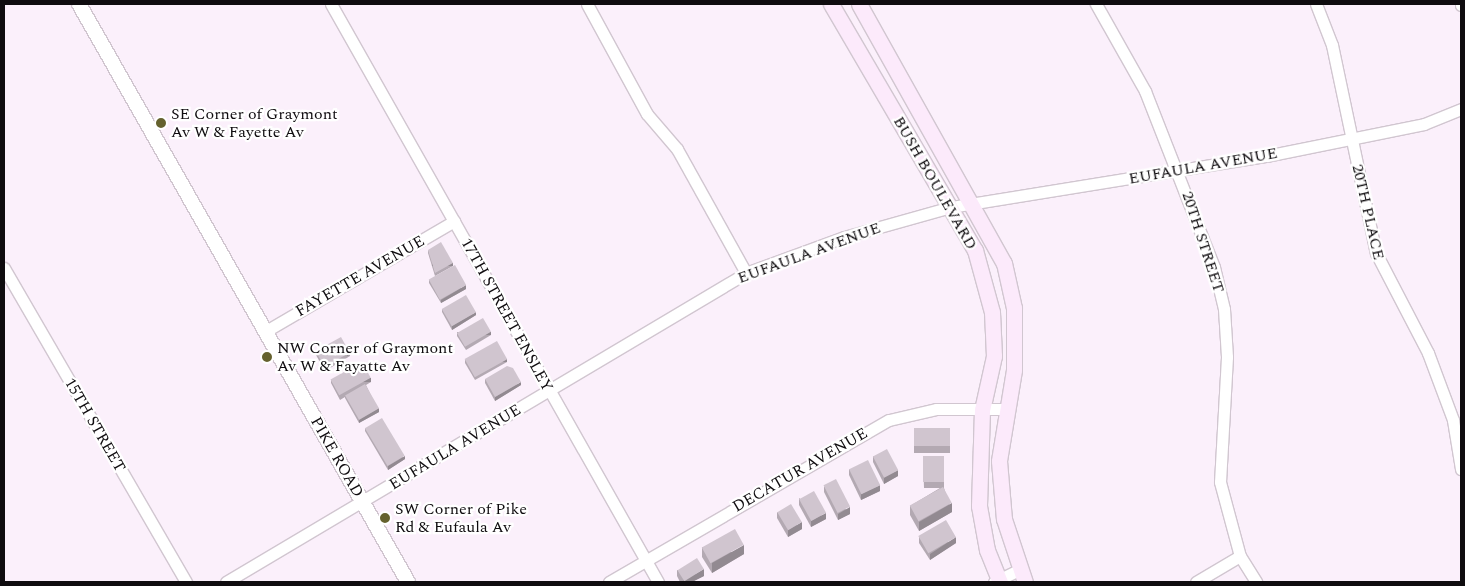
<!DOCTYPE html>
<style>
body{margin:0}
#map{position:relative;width:1465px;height:586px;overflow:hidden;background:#fbf0fb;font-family:Spectral,serif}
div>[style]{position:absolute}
.roads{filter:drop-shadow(1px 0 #d1c6d0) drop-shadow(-1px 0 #d1c6d0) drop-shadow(0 1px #d1c6d0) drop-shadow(0 -1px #d1c6d0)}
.minor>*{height:11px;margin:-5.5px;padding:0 5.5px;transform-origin:5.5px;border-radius:5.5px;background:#fff}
.tertiary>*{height:14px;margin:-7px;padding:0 7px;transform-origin:7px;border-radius:7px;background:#fff}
.secondary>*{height:15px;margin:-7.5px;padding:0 7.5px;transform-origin:7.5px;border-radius:7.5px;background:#fceafb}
.wall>*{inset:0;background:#b3a9b2;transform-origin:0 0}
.shaded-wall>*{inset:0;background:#928a91;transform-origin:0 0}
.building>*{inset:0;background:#d0c5cf;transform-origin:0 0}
.dots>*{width:14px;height:14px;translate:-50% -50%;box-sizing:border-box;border:2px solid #fff;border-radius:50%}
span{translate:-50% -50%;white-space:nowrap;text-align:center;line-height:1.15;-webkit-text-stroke:4.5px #fff;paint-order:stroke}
.poi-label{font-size:16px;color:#0f0c0f}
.left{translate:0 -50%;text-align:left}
.street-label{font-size:16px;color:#0f0c0f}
.frame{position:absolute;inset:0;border:5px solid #0f0c0f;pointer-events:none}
</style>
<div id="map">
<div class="roads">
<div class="minor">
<div style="left:331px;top:4px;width:664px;rotate:60.5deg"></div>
<div style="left:587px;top:4px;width:125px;rotate:61.4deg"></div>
<div style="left:647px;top:114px;width:46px;rotate:49.4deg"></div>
<div style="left:677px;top:149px;width:142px;rotate:60.9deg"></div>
<div style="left:1096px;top:4px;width:100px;rotate:60.6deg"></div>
<div style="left:1145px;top:91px;width:189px;rotate:68.6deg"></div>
<div style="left:1214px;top:267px;width:43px;rotate:76.6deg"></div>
<div style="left:1224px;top:309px;width:48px;rotate:86.4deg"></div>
<div style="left:1227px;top:357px;width:125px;rotate:93.2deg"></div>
<div style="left:1220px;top:482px;width:77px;rotate:74.9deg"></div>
<div style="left:1240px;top:556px;width:31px;rotate:58deg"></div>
<div style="left:1316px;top:4px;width:44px;rotate:68.7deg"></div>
<div style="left:1332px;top:45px;width:213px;rotate:78.1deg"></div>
<div style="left:1376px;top:253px;width:113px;rotate:62.5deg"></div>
<div style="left:1428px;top:353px;width:72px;rotate:69.5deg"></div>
<div style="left:1453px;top:420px;width:50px;rotate:80.7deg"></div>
<div style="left:1461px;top:4px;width:1px;rotate:90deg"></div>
<div style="left:4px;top:268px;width:363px;rotate:59.9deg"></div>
<div style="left:266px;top:331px;width:218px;rotate:-30.3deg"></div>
<div style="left:226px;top:582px;width:605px;rotate:-30.72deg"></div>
<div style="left:746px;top:273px;width:104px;rotate:-20.2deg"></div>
<div style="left:844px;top:237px;width:111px;rotate:-15.7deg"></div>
<div style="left:951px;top:207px;width:319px;rotate:-9.2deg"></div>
<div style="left:1266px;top:156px;width:161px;rotate:-11.4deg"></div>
<div style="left:1424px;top:124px;width:40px;rotate:-22deg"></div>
<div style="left:609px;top:582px;width:323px;rotate:-30.1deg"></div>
<div style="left:889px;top:420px;width:48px;rotate:-13.2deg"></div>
<div style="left:936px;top:409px;width:72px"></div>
<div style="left:994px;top:582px;width:28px;rotate:-26deg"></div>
<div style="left:1196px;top:582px;width:51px;rotate:-30.6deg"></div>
</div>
<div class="tertiary">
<div style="left:79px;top:4px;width:665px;rotate:60.35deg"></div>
</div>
<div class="secondary">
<div style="left:831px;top:4px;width:285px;rotate:59.7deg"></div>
<div style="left:975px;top:250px;width:64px;rotate:74.7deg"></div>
<div style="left:992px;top:312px;width:44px;rotate:87.4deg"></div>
<div style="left:994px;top:356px;width:55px;rotate:102.5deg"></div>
<div style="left:982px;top:410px;width:96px;rotate:91.8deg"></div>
<div style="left:979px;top:506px;width:45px;rotate:79.7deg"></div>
<div style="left:987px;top:550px;width:35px;rotate:68deg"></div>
<div style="left:859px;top:4px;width:297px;rotate:60.8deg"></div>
<div style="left:1004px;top:263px;width:46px;rotate:77.5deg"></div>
<div style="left:1014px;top:308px;width:62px;rotate:90deg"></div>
<div style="left:1014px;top:370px;width:92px;rotate:99.4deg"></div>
<div style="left:999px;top:461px;width:58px;rotate:85.1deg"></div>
<div style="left:1004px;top:519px;width:66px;rotate:71.6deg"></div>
</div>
</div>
<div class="wall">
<div style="clip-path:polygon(428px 250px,453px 266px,435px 276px,428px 253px)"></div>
<div style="clip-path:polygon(429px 280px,466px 289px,441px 303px,429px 283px)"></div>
<div style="clip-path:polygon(442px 309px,476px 315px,452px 330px,442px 312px)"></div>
<div style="clip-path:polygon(457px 332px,491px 335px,466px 350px,457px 336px)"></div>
<div style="clip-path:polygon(316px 352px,350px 356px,325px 371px,316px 355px)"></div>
<div style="clip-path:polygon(465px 360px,507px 362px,475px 380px,465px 363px)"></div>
<div style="clip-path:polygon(485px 379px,521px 385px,495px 401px,485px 383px)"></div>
<div style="clip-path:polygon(331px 380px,371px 382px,366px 385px,379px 412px,359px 423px,345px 398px,345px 397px,340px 400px,331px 383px)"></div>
<div style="clip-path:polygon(365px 428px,405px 459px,388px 470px,365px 431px)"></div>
<div style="left:914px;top:428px;width:36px;height:25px"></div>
<div style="clip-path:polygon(873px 456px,898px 476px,884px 484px,873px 462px)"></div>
<div style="clip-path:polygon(923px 456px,944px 456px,944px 488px,952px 512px,919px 531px,910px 515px,910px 506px,940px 488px,924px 488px)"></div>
<div style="clip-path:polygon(849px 469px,880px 491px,861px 500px,849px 475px)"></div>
<div style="clip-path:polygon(824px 486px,850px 514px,838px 520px,824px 492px)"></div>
<div style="clip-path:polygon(799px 498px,826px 519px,811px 527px,799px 505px)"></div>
<div style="clip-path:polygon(777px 512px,802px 529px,788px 537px,777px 518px)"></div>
<div style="clip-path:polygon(919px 537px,956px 543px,930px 560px,919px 543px)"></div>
<div style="clip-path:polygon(702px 547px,744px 554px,712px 573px,702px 557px)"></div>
<div style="clip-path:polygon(677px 570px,704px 576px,692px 582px,680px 582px,677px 576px)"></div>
</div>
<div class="shaded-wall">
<div style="left:453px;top:263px;width:3px;height:21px;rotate:90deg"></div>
<div style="clip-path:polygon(466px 285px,466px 289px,441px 303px,441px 300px)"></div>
<div style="clip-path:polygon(476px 312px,476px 315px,452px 330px,452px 326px)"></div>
<div style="left:491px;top:332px;width:3px;height:29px;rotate:90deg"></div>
<div style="left:350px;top:353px;width:3px;height:29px;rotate:90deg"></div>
<div style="left:507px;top:359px;width:3px;height:37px;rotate:90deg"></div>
<div style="left:371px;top:378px;width:4px;height:36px;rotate:90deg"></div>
<div style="clip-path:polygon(521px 382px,521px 385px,495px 401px,495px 397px)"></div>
<div style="clip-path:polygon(379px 408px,379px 412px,359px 423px,359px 420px)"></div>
<div style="clip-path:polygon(405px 456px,405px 459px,388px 470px,388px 466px)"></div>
<div style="clip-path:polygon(898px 470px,898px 476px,884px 484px,884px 477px)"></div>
<div style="clip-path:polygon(880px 485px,880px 491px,861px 500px,861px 494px)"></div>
<div style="clip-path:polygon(952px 503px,952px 512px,919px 531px,919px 522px)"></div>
<div style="clip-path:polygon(850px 507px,850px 514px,838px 520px,838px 514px)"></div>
<div style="clip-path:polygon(826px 513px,826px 519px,811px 527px,811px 521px)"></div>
<div style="clip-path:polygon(802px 522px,802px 529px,788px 537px,788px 530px)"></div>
<div style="clip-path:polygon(956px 537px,956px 543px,930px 560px,930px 554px)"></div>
<div style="clip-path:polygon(744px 545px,744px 554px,712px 573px,712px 563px)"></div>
<div style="clip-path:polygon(704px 569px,704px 576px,692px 582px,683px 582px,683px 581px)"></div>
</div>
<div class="building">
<div style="clip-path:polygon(441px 242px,453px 263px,435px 273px,428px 250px)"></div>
<div style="left:455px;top:265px;width:23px;height:30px;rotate:61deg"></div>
<div style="left:466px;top:295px;width:20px;height:28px;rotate:60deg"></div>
<div style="left:483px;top:318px;width:16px;height:30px;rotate:60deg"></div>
<div style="left:341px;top:337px;width:18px;height:29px;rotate:61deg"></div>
<div style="left:497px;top:341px;width:21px;height:37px;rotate:61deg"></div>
<div style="left:362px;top:362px;width:18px;height:36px;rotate:61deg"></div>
<div style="clip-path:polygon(507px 366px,513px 368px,521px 382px,495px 397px,485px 379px)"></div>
<div style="left:365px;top:384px;width:28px;height:23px;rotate:60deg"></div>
<div style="left:382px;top:418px;width:44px;height:20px;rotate:59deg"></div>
<div style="left:914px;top:428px;width:36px;height:18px"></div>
<div style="left:887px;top:449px;width:24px;height:16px;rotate:62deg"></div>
<div style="left:923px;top:456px;width:21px;height:26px"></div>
<div style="left:868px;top:460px;width:28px;height:21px;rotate:64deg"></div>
<div style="left:836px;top:479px;width:31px;height:14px;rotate:63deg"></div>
<div style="left:943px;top:487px;width:18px;height:38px;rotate:61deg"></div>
<div style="left:814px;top:491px;width:25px;height:17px;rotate:61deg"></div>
<div style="left:791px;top:504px;width:21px;height:16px;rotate:59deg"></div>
<div style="left:946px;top:520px;width:20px;height:32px;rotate:60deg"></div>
<div style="left:735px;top:529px;width:18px;height:38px;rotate:61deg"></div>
<div style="left:697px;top:558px;width:13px;height:23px;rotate:58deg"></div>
</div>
<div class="dots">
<div style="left:161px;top:123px;background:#65612e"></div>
<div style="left:267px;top:357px;background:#65612e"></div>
<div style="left:385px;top:518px;background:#65612e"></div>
</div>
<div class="poi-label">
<span class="left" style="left:171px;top:123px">SE Corner of Graymont<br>Av W &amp; Fayette Av</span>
<span class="left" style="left:277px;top:357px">NW Corner of Graymont<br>Av W &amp; Fayatte Av</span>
<span class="left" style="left:395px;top:518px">SW Corner of Pike<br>Rd &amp; Eufaula Av</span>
</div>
<div class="street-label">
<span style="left:1203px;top:166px;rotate:-10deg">EUFAULA AVENUE</span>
<span style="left:935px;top:183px;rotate:60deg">BUSH BOULEVARD</span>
<span style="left:1368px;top:212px;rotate:77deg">20TH PLACE</span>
<span style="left:1203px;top:242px;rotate:72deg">20TH STREET</span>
<span style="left:809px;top:253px;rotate:-20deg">EUFAULA AVENUE</span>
<span style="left:360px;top:276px;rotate:-30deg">FAYETTE AVENUE</span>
<span style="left:507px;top:315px;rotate:61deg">17TH STREET ENSLEY</span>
<span style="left:95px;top:425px;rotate:60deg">15TH STREET</span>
<span style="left:455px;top:447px;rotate:-31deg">EUFAULA AVENUE</span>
<span style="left:337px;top:457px;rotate:60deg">PIKE ROAD</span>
<span style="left:800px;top:470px;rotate:-30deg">DECATUR AVENUE</span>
</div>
<div class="frame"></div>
</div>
